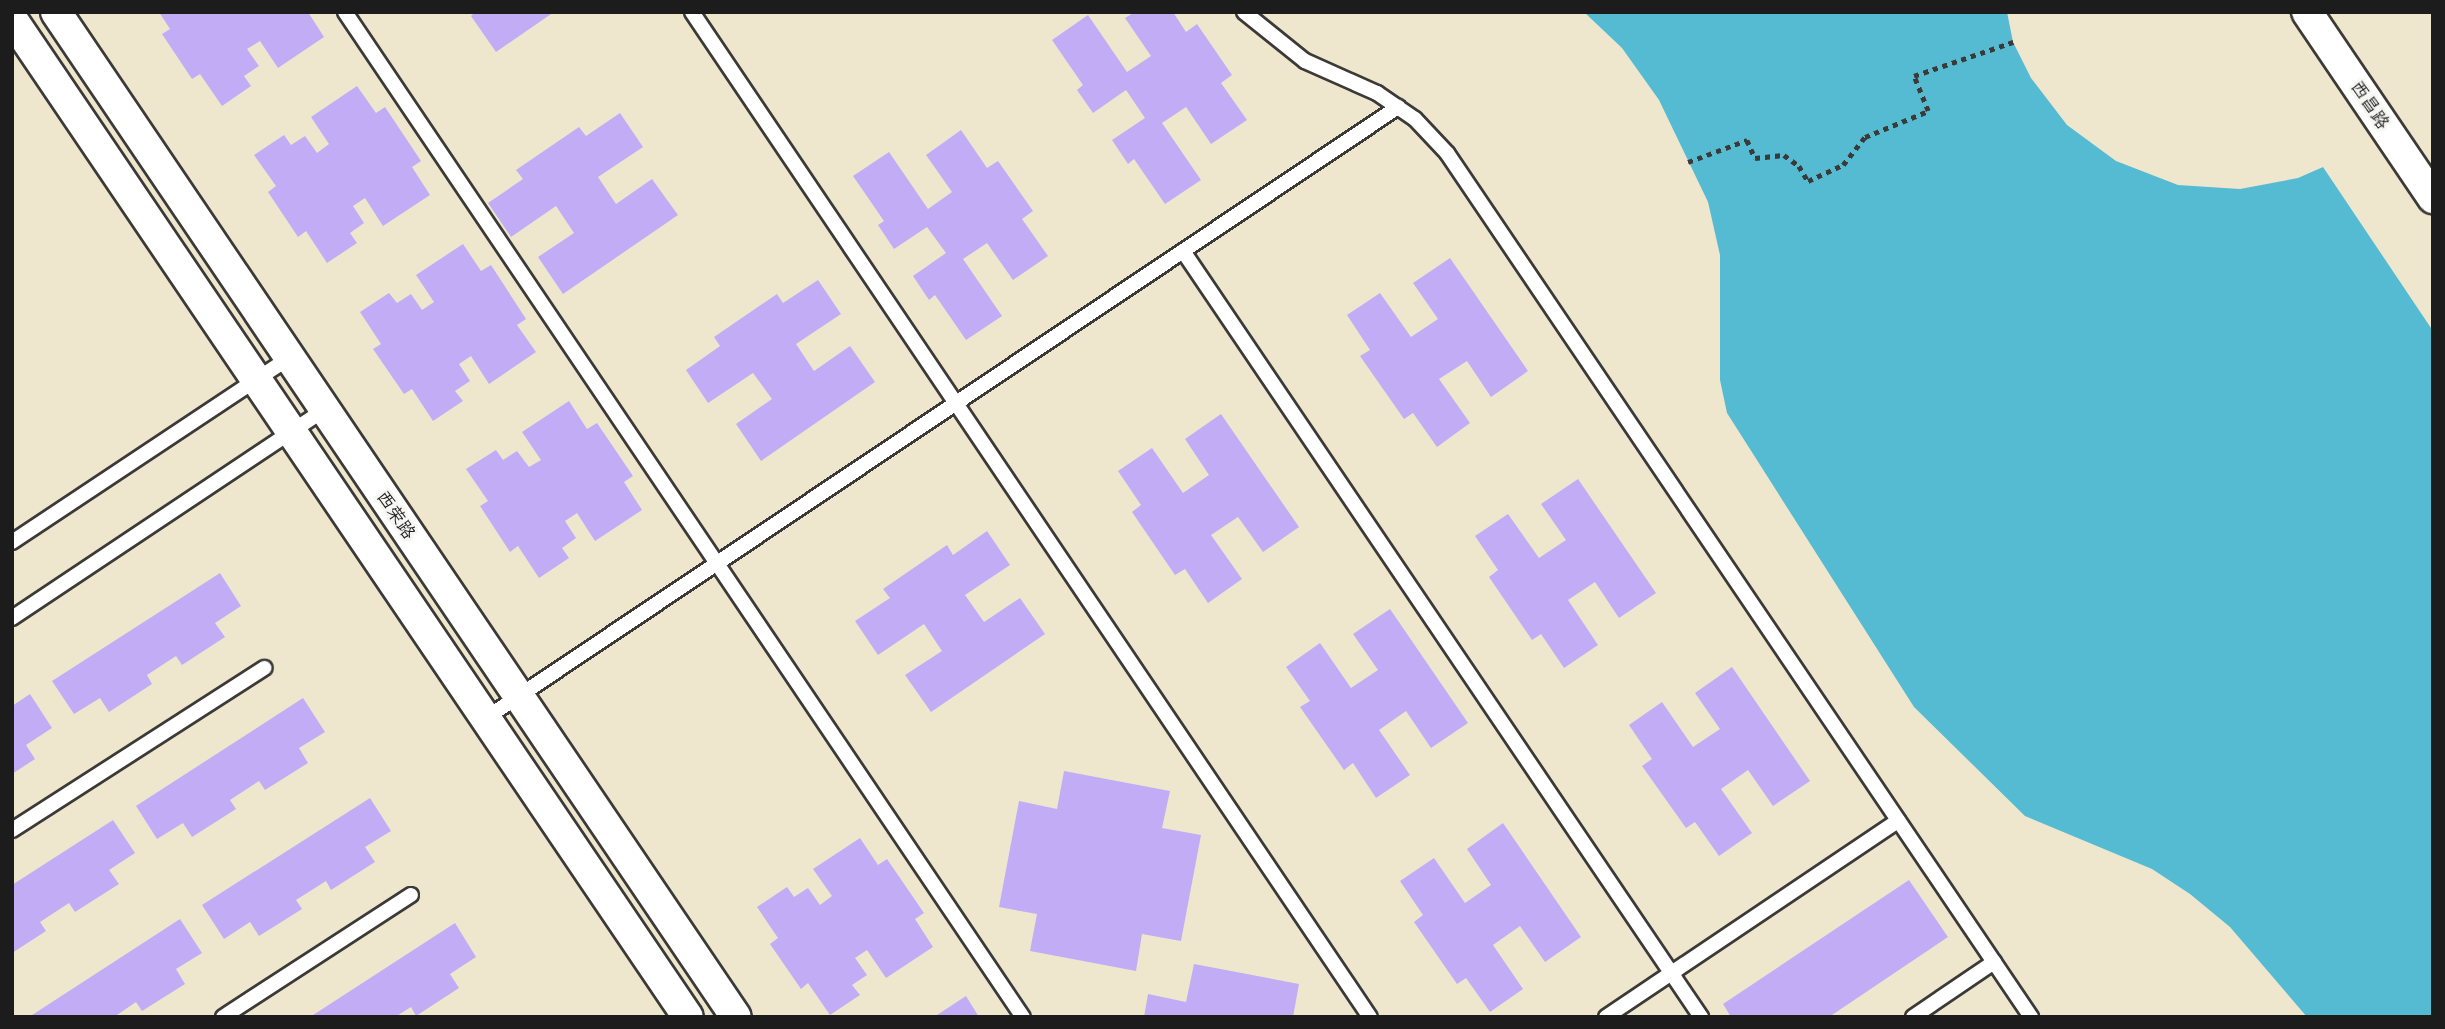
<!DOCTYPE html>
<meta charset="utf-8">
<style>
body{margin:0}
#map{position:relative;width:2445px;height:1029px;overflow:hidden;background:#eee7ce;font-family:Delius,"LXGW WenKai TC",sans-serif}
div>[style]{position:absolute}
.water>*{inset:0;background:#55bbd3}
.building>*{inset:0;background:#c2acf6}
.path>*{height:4.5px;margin-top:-2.25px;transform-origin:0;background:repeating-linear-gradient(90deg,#3c3a37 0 5px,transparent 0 10px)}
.roads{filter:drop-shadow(2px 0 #3c3a37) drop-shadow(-2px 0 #3c3a37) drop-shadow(0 2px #3c3a37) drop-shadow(0 -2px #3c3a37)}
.service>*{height:14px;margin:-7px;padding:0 7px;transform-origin:7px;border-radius:7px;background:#fff}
.minor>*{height:30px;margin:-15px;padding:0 15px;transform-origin:15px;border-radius:15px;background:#fff}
span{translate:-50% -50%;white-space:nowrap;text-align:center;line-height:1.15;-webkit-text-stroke:6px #f6f6f2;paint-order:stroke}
.street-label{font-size:18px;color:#1c1c1c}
.frame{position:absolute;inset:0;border:14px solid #1c1c1c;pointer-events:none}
</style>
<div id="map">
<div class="water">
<div style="clip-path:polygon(1584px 12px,2007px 12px,2013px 42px,2031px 78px,2067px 125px,2116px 161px,2178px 185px,2240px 189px,2298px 178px,2323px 167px,2433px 331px,2433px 1017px,2307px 1017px,2230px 927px,2190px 894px,2152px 869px,2025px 816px,1914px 707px,1727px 413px,1720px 380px,1720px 255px,1708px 202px,1659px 100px,1622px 48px)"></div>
</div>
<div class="building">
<div style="clip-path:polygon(159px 12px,308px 12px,324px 37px,278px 68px,260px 41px,247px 49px,259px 66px,244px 76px,251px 86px,222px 106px,200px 74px,192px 79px,162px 34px,170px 29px)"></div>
<div style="clip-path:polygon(475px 12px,554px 12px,496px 52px,471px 16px)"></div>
<div style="clip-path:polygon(1135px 12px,1173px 12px,1186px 32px,1197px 24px,1232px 75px,1221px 83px,1247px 120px,1211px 144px,1186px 107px,1162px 123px,1201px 180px,1165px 204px,1134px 159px,1128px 164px,1112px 140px,1145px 118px,1126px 90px,1093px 113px,1077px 90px,1083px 85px,1052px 40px,1088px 15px,1127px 72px,1151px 56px,1125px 18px)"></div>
<div style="clip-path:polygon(357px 86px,376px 113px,385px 107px,421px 161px,412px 167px,430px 195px,383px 226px,365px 198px,353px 206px,364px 223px,350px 233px,357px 243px,327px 263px,306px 231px,298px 237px,268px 192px,276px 186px,254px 155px,284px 135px,291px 145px,305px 136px,317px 153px,329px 144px,311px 117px)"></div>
<div style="clip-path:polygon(620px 113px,643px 147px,598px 177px,616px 204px,652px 179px,678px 215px,563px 294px,538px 257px,574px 233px,556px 206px,511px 237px,488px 203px,523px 179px,516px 170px,579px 127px,586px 136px)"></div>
<div style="clip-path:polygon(961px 130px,987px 168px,998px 161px,1033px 211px,1022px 219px,1048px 256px,1013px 280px,987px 243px,963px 259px,1002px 316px,966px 340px,935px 295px,929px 300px,913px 276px,946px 253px,927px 227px,894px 249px,878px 225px,884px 221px,853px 176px,889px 152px,928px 209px,952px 192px,926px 155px)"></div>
<div style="clip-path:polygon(463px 244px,481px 271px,491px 265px,526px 319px,517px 325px,536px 352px,489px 384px,471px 356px,459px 364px,470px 381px,455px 391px,463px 401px,433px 421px,412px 389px,404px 394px,373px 349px,381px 344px,360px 312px,389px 293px,397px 303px,411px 294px,422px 310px,434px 302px,416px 275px)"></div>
<div style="clip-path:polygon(1450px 258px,1528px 371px,1491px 397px,1467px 361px,1439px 379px,1470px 423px,1437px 447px,1413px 413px,1404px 419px,1360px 356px,1370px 350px,1347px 315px,1380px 293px,1411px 337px,1438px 319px,1413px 283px)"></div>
<div style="clip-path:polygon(818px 280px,841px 314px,796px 344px,814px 371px,850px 346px,875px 382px,761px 461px,736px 424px,772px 399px,753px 373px,708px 403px,686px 370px,720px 346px,714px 337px,777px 294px,783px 303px)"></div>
<div style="clip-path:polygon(569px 401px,587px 429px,597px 423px,633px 476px,624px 482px,642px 510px,595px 541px,577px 513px,565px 521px,576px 538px,562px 548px,569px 558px,539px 578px,518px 546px,510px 552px,480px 506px,488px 501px,466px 469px,496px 450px,503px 460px,517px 451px,529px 467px,541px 460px,522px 432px)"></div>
<div style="clip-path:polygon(1221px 414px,1299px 527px,1263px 552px,1238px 517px,1211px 535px,1242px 579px,1208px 603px,1185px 569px,1175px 575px,1132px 512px,1141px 505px,1118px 471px,1152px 448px,1183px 493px,1209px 475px,1185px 439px)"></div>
<div style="clip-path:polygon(1578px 479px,1656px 593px,1619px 618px,1595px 582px,1568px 600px,1598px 645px,1564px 668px,1541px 634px,1532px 640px,1489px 577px,1498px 570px,1475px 536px,1508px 514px,1539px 558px,1566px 540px,1541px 504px)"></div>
<div style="clip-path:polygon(987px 531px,1010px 565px,965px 595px,984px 622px,1020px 598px,1045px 634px,931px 712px,905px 675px,942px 651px,924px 624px,878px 655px,855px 621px,890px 598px,883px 589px,947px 545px,953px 555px)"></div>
<div style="clip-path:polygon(220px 573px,241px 606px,215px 623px,225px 637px,182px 665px,176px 656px,147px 675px,152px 684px,109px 712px,100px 698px,74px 714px,52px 681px)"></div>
<div style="clip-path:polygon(1390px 609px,1468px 723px,1431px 748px,1406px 711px,1379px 730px,1410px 775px,1376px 798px,1353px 763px,1344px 770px,1300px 707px,1310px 701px,1286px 667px,1320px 643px,1351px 688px,1378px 670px,1353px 634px)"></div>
<div style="clip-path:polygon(1732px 667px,1810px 781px,1773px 806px,1748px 770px,1721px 789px,1752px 833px,1719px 856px,1695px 822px,1686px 828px,1642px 766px,1652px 759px,1629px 725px,1662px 702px,1693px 747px,1720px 729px,1695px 693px)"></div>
<div style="clip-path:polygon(30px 694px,52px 728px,26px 745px,35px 759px,12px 774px,12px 706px)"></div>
<div style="clip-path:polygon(303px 698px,325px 732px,299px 748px,308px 763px,265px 790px,259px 781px,230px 800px,236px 809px,192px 837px,183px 823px,157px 839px,136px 806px)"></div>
<div style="clip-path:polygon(1064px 771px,1170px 791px,1162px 828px,1201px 835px,1181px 941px,1142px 934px,1136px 971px,1030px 951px,1037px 914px,999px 907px,1019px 801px,1057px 809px)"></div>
<div style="clip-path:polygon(370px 798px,391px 831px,365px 847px,375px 862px,331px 890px,326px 881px,296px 900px,302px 909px,259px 936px,250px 922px,224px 939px,202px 905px)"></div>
<div style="clip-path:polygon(113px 820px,135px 853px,109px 870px,119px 884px,75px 912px,69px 903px,40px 922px,46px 931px,12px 953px,12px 885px)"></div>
<div style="clip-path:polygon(1503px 823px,1581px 937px,1545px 962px,1520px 926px,1493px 945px,1523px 989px,1490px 1012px,1466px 978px,1457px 984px,1414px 922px,1423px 915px,1400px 881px,1434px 858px,1465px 903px,1491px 885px,1467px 849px)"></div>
<div style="clip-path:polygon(860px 838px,878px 865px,887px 859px,924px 913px,915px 919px,933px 947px,886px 978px,867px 950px,855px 958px,867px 975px,852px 985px,860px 995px,830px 1015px,808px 983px,801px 989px,770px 944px,778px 938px,757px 907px,787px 887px,794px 897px,808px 888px,820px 905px,832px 896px,813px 869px)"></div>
<div style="clip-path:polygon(1909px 880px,1948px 937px,1829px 1017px,1731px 1017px,1723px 1004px)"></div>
<div style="clip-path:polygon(180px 919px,202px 953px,176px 969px,185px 984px,142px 1011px,136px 1002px,114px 1017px,29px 1017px)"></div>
<div style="clip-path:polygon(455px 923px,476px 957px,450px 974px,459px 988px,416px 1016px,411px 1007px,395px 1017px,310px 1017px)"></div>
<div style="clip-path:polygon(1194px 964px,1299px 984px,1293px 1017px,1144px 1017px,1148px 994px,1186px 1002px)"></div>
<div style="clip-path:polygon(966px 996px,979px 1017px,934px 1017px)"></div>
</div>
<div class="path">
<div style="left:1688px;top:162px;width:63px;rotate:-20.4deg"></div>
<div style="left:1747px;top:140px;width:20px;rotate:66deg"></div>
<div style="left:1755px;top:158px;width:29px;rotate:-6deg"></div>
<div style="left:1784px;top:155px;width:19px;rotate:36deg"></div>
<div style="left:1799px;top:166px;width:17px;rotate:59deg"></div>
<div style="left:1808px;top:181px;width:38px;rotate:-25deg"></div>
<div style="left:1843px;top:165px;width:36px;rotate:-52deg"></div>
<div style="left:1865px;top:137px;width:68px;rotate:-22.4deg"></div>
<div style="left:1928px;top:111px;width:38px;rotate:-112deg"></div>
<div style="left:1914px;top:76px;width:105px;rotate:-19deg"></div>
</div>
<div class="roads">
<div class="service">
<div style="left:345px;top:12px;width:1212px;rotate:56deg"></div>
<div style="left:692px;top:12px;width:1212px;rotate:56deg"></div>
<div style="left:1244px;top:12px;width:78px;rotate:38.8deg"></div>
<div style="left:1305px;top:61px;width:79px;rotate:24deg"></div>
<div style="left:1377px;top:93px;width:46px;rotate:34.4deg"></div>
<div style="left:1415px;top:119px;width:47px;rotate:46.7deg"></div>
<div style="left:1447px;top:153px;width:1043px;rotate:55.94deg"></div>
<div style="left:1183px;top:251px;width:925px;rotate:55.93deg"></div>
<div style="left:12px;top:542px;width:334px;rotate:-33.6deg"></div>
<div style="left:12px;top:618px;width:376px;rotate:-33.7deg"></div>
<div style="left:486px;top:718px;width:1098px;rotate:-33.82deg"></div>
<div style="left:12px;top:830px;width:300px;rotate:-32.7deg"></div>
<div style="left:223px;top:1017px;width:224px;rotate:-33deg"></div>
<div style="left:1606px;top:1017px;width:352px;rotate:-33.9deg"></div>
<div style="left:1913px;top:1017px;width:98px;rotate:-34.2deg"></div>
</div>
<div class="minor">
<div style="left:56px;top:12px;width:1213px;rotate:55.92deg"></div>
<div style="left:2307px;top:12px;width:225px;rotate:55.9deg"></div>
<div style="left:12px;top:19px;width:1205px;rotate:55.89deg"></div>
</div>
</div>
<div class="street-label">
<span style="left:2370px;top:105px;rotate:56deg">西昌路</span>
<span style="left:396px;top:515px;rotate:56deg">西荣路</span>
</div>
<div class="frame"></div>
</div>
